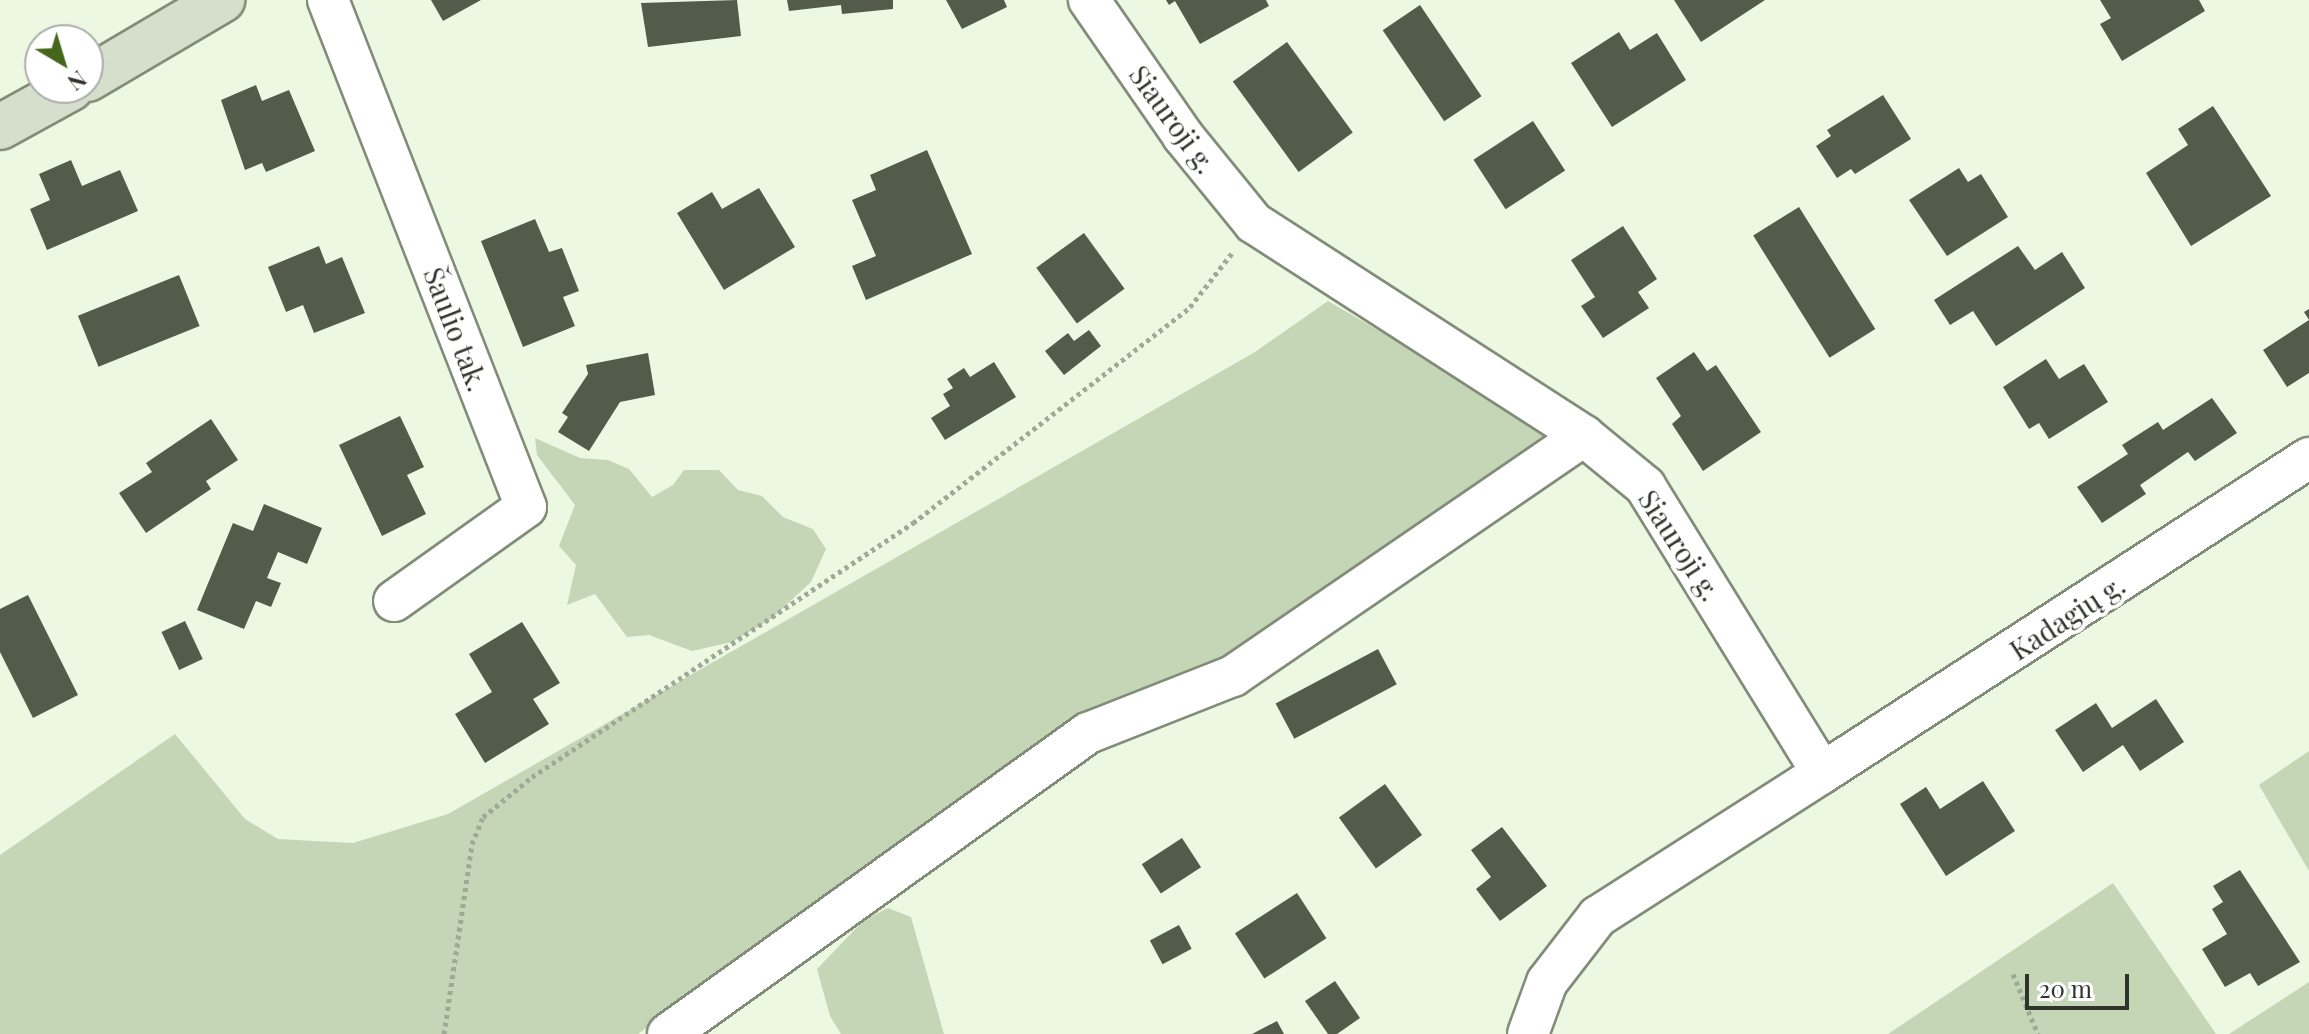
<!DOCTYPE html>
<meta charset="utf-8">
<style>
body{margin:0}
#map{position:relative;width:2309px;height:1034px;overflow:hidden;background:#edf8e3;font-family:"Playfair Display",serif}
div>[style]{position:absolute}
.green>*{inset:0;background:#c5d6b6}
.building>*{inset:0;background:#535c4b;transform-origin:0 0}
.path>*{height:5px;margin-top:-2.5px;transform-origin:0;background:repeating-linear-gradient(90deg,#a0a898 0 4px,transparent 0 8px)}
.roads{filter:drop-shadow(2px 0 #828c79) drop-shadow(-2px 0 #828c79) drop-shadow(0 2px #828c79) drop-shadow(0 -2px #828c79)}
.street>*{height:40px;margin:-20px;padding:0 20px;transform-origin:20px;border-radius:20px;background:#fff}
.secondary>*{height:44px;margin:-22px;padding:0 22px;transform-origin:22px;border-radius:22px;background:#d6dfcc}
span{translate:-50% -50%;white-space:nowrap;text-align:center;line-height:1.15;-webkit-text-stroke:8px #fff;paint-order:stroke}
.street-label{font-size:28px;color:#30342c}
.north{position:absolute;left:24px;top:24px;width:80px;height:80px;box-sizing:border-box;background:#fff;border:2px solid #acaeab;border-radius:50%;rotate:142deg;font-size:22px;font-weight:700;line-height:32px;text-align:center;color:#30342c}
.north::after{content:'';display:block;margin:auto;width:28px;height:36px;background:#45661c;clip-path:polygon(50% 0,100% 100%,50% 72%,0 100%)}
.scale{position:absolute;left:2025px;top:974px;width:104px;height:36px;box-sizing:border-box;border:4px solid #30342c;border-top:0;padding-left:10px;font-size:24px;line-height:28px;white-space:nowrap;color:#30342c;-webkit-text-stroke:6px #fff;paint-order:stroke}
</style>
<div id="map">
<div class="green">
<div style="clip-path:polygon(1328px 301px,1562px 437px,1232px 662px,1111px 702px,937px 816px,638px 1034px,0 1034px,0 855px,175px 734px,245px 819px,278px 839px,353px 843px,448px 814px,1255px 352px)"></div>
<div style="clip-path:polygon(535px 438px,580px 458px,608px 460px,629px 469px,652px 497px,673px 485px,684px 470px,719px 470px,738px 490px,762px 496px,783px 517px,813px 529px,826px 549px,811px 582px,771px 619px,732px 642px,692px 651px,649px 635px,627px 637px,595px 594px,567px 605px,576px 565px,559px 546px,575px 505px,537px 455px)"></div>
<div style="clip-path:polygon(2309px 751px,2309px 871px,2259px 785px)"></div>
<div style="clip-path:polygon(2113px 883px,2216px 1034px,1888px 1034px)"></div>
<div style="clip-path:polygon(888px 908px,911px 917px,944px 1034px,841px 1034px,830px 1016px,817px 969px,864px 920px)"></div>
<div style="clip-path:polygon(2309px 982px,2309px 1034px,2229px 1034px)"></div>
</div>
<div class="building">
<div style="clip-path:polygon(431px 0,481px 0,443px 21px)"></div>
<div style="clip-path:polygon(737px 0,741px 36px,648px 47px,641px 3px)"></div>
<div style="clip-path:polygon(787px 0,893px 0,893px 9px,842px 14px,841px 5px,789px 11px)"></div>
<div style="clip-path:polygon(946px 0,1004px 0,1007px 7px,962px 29px)"></div>
<div style="clip-path:polygon(1166px 0,1266px 0,1269px 6px,1200px 44px,1175px 1px,1169px 5px)"></div>
<div style="clip-path:polygon(1674px 0,1765px 0,1701px 42px)"></div>
<div style="clip-path:polygon(2100px 0,2199px 0,2205px 11px,2122px 61px,2100px 24px,2111px 18px)"></div>
<div style="left:1420px;top:5px;width:110px;height:45px;rotate:56deg"></div>
<div style="clip-path:polygon(1619px 32px,1630px 50px,1657px 33px,1686px 80px,1612px 127px,1571px 63px)"></div>
<div style="left:1287px;top:42px;width:112px;height:67px;rotate:54deg"></div>
<div style="clip-path:polygon(256px 85px,262px 101px,289px 90px,315px 151px,266px 172px,262px 163px,245px 170px,221px 100px)"></div>
<div style="clip-path:polygon(1883px 95px,1911px 139px,1855px 174px,1851px 169px,1837px 178px,1816px 146px,1831px 136px,1827px 130px)"></div>
<div style="clip-path:polygon(2213px 106px,2271px 196px,2191px 246px,2146px 173px,2188px 145px,2178px 129px)"></div>
<div style="left:1533px;top:121px;width:59px;height:71px;rotate:57deg"></div>
<div style="clip-path:polygon(927px 150px,972px 254px,866px 300px,852px 266px,876px 256px,852px 200px,876px 190px,870px 175px)"></div>
<div style="clip-path:polygon(71px 160px,82px 186px,120px 170px,138px 211px,47px 250px,30px 209px,50px 200px,39px 174px)"></div>
<div style="clip-path:polygon(1959px 168px,1968px 182px,1981px 174px,2008px 217px,1947px 256px,1909px 200px)"></div>
<div style="clip-path:polygon(759px 188px,795px 247px,724px 290px,677px 213px,712px 192px,722px 209px)"></div>
<div style="left:1799px;top:207px;width:144px;height:54px;rotate:58deg"></div>
<div style="clip-path:polygon(535px 219px,549px 252px,562px 248px,579px 291px,563px 297px,575px 326px,523px 347px,481px 241px)"></div>
<div style="clip-path:polygon(1623px 226px,1657px 279px,1638px 292px,1649px 308px,1603px 338px,1581px 306px,1595px 297px,1571px 260px)"></div>
<div style="left:1084px;top:233px;width:69px;height:59px;rotate:54deg"></div>
<div style="clip-path:polygon(319px 246px,326px 264px,342px 257px,365px 313px,314px 333px,303px 305px,286px 312px,268px 267px)"></div>
<div style="clip-path:polygon(2018px 246px,2035px 270px,2062px 252px,2085px 288px,1996px 346px,1973px 311px,1950px 325px,1934px 300px)"></div>
<div style="left:179px;top:275px;width:55px;height:109px;rotate:68deg"></div>
<div style="clip-path:polygon(2309px 309px,2309px 373px,2287px 387px,2263px 350px,2309px 320px,2304px 312px)"></div>
<div style="clip-path:polygon(1089px 330px,1101px 346px,1064px 375px,1045px 351px,1068px 333px,1074px 341px)"></div>
<div style="clip-path:polygon(1694px 352px,1707px 371px,1716px 365px,1761px 432px,1703px 471px,1672px 424px,1681px 416px,1656px 378px)"></div>
<div style="clip-path:polygon(648px 353px,655px 395px,620px 402px,589px 451px,558px 432px,568px 417px,562px 413px,588px 374px,586px 365px)"></div>
<div style="clip-path:polygon(2046px 359px,2059px 379px,2084px 364px,2108px 402px,2049px 439px,2039px 423px,2029px 429px,2003px 387px)"></div>
<div style="clip-path:polygon(994px 362px,1016px 397px,945px 440px,931px 418px,950px 406px,943px 394px,953px 388px,947px 379px,964px 368px,970px 377px)"></div>
<div style="clip-path:polygon(2212px 398px,2237px 433px,2195px 461px,2188px 452px,2140px 485px,2146px 494px,2102px 523px,2077px 487px,2128px 454px,2122px 445px,2158px 422px,2163px 430px)"></div>
<div style="clip-path:polygon(400px 416px,424px 467px,407px 475px,426px 514px,382px 536px,339px 445px)"></div>
<div style="clip-path:polygon(211px 419px,238px 460px,206px 481px,211px 489px,146px 533px,119px 493px,152px 472px,146px 463px)"></div>
<div style="clip-path:polygon(264px 504px,322px 528px,307px 564px,278px 552px,267px 578px,281px 583px,271px 607px,256px 601px,244px 629px,197px 610px,233px 523px,253px 531px)"></div>
<div style="clip-path:polygon(28px 595px,78px 695px,33px 718px,0 652px,0 609px)"></div>
<div style="left:185px;top:621px;width:42px;height:26px;rotate:65deg"></div>
<div style="clip-path:polygon(522px 622px,560px 683px,533px 699px,549px 724px,485px 763px,455px 714px,492px 692px,469px 654px)"></div>
<div style="left:1378px;top:649px;width:40px;height:116px;rotate:62deg"></div>
<div style="clip-path:polygon(2156px 699px,2184px 742px,2140px 771px,2123px 745px,2083px 772px,2055px 730px,2096px 703px,2112px 728px)"></div>
<div style="clip-path:polygon(1983px 781px,2015px 831px,1946px 876px,1900px 804px,1926px 787px,1940px 809px)"></div>
<div style="left:1385px;top:784px;width:63px;height:57px;rotate:54deg"></div>
<div style="clip-path:polygon(1502px 827px,1547px 886px,1500px 921px,1476px 889px,1491px 877px,1471px 850px)"></div>
<div style="left:1182px;top:838px;width:35px;height:48px;rotate:57deg"></div>
<div style="clip-path:polygon(2240px 870px,2300px 962px,2258px 986px,2250px 973px,2225px 987px,2202px 949px,2227px 934px,2212px 909px,2223px 902px,2213px 886px)"></div>
<div style="left:1297px;top:893px;width:54px;height:74px;rotate:57deg"></div>
<div style="left:1179px;top:925px;width:27px;height:33px;rotate:62deg"></div>
<div style="clip-path:polygon(1335px 981px,1360px 1018px,1337px 1034px,1328px 1034px,1305px 1001px)"></div>
<div style="clip-path:polygon(1277px 1021px,1284px 1034px,1252px 1034px)"></div>
</div>
<div class="path">
<div style="left:2013px;top:974px;width:65px;rotate:67.4deg"></div>
<div style="left:444px;top:1034px;width:192px;rotate:-81.6deg"></div>
<div style="left:472px;top:844px;width:29px;rotate:-68deg"></div>
<div style="left:483px;top:817px;width:63px;rotate:-39.2deg"></div>
<div style="left:532px;top:777px;width:458px;rotate:-33.7deg"></div>
<div style="left:913px;top:523px;width:351px;rotate:-37.9deg"></div>
<div style="left:1190px;top:307px;width:68px;rotate:-52.1deg"></div>
</div>
<div class="roads">
<div class="street">
<div style="left:328px;top:0;width:544px;rotate:68.67deg"></div>
<div style="left:526px;top:507px;width:162px;rotate:144.5deg"></div>
<div style="left:1089px;top:0;width:165px;rotate:55.3deg"></div>
<div style="left:1183px;top:136px;width:112px;rotate:50.8deg"></div>
<div style="left:1254px;top:223px;width:393px;rotate:32.8deg"></div>
<div style="left:1584px;top:436px;width:79px;rotate:39.3deg"></div>
<div style="left:1645px;top:486px;width:337px;rotate:58.3deg"></div>
<div style="left:1822px;top:773px;width:266px;rotate:147.4deg"></div>
<div style="left:1598px;top:916px;width:83px;rotate:127.7deg"></div>
<div style="left:1547px;top:982px;width:55px;rotate:110.1deg"></div>
<div style="left:1822px;top:773px;width:580px;rotate:-32.9deg"></div>
<div style="left:668px;top:1034px;width:517px;rotate:-35.63deg"></div>
<div style="left:1088px;top:733px;width:156px;rotate:-21.5deg"></div>
<div style="left:1233px;top:676px;width:425px;rotate:-34.4deg"></div>
</div>
<div class="secondary">
<div style="left:88px;top:79px;width:156px;rotate:-30.5deg"></div>
<div style="left:0;top:127px;width:81px;rotate:-28.8deg"></div>
</div>
</div>
<div class="street-label">
<span style="left:1173px;top:119px;rotate:54deg">Siauroji g.</span>
<span style="left:456px;top:329px;rotate:69deg">Šaulio tak.</span>
<span style="left:1680px;top:545px;rotate:57deg">Siauroji g.</span>
<span style="left:2067px;top:617px;rotate:-33deg">Kadagių g.</span>
</div>
<div class="north">N</div>
<div class="scale">20 m</div>
</div>
